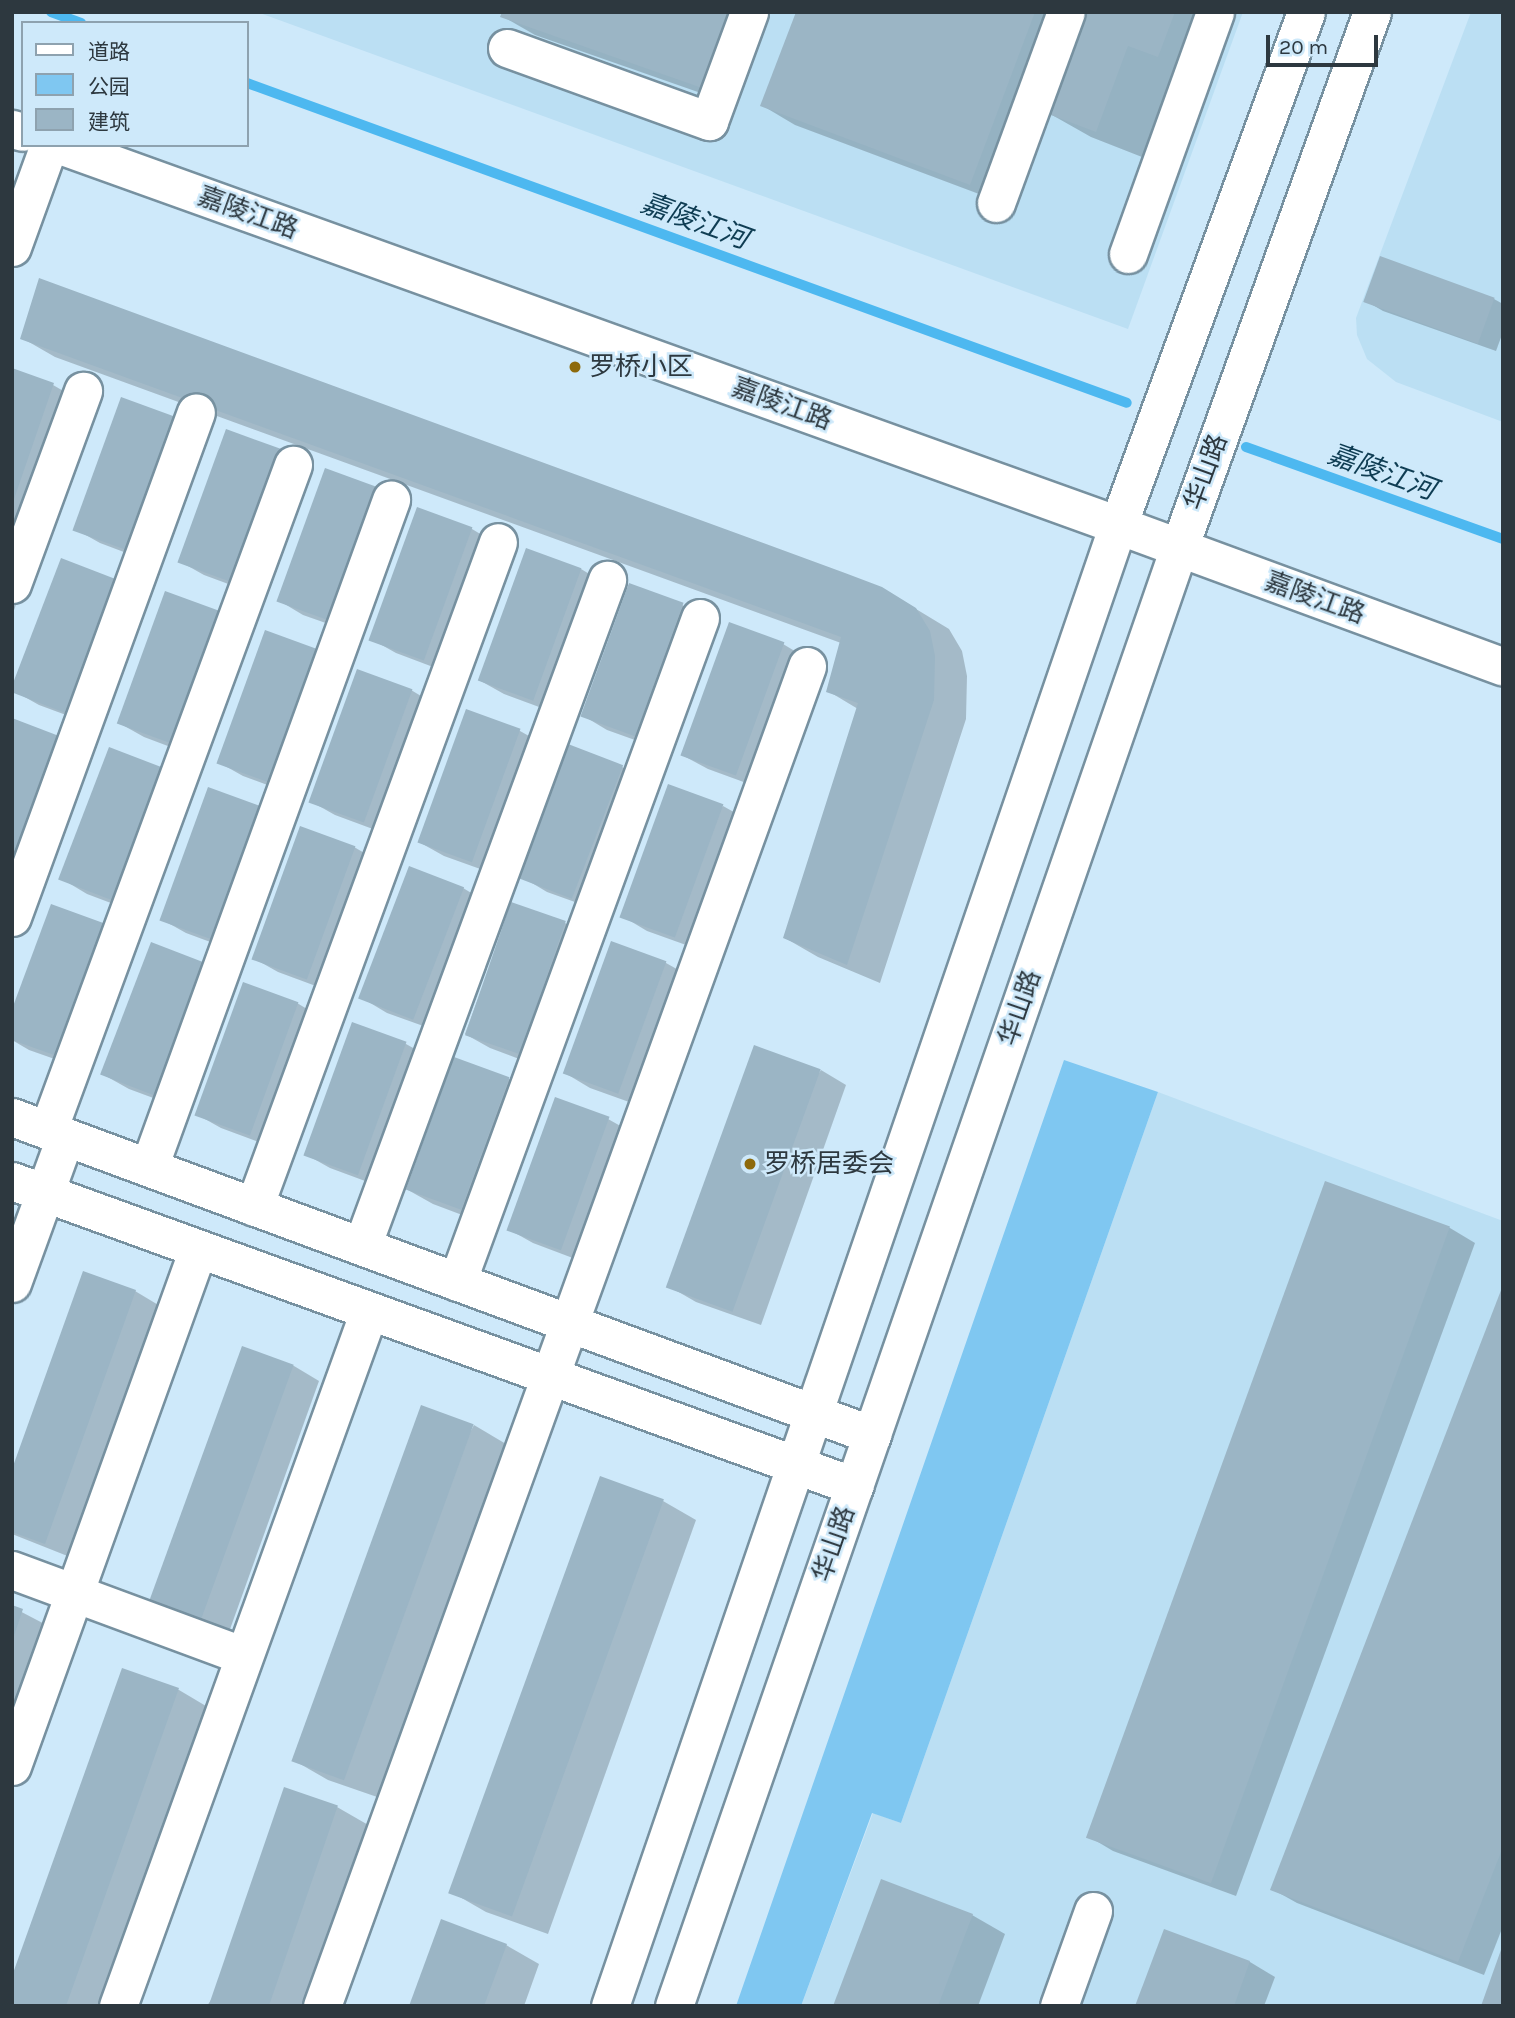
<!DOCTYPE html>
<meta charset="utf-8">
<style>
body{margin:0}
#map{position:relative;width:1515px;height:2018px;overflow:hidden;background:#cee9fa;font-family:Karla,"Noto Sans SC",sans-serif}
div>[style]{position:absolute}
.built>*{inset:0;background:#bbdff3}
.green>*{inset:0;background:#7fc7f1}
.shadow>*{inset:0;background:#0003}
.stream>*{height:10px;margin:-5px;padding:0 5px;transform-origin:5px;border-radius:5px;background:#4db8f0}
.building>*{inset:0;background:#9bb5c5;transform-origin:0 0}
.roads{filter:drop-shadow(2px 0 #7791a0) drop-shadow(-2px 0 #7791a0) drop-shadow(0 2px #7791a0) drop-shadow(0 -2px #7791a0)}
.minor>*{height:37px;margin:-18.5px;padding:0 18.5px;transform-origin:18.5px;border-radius:18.5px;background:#fff}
.dots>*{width:19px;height:19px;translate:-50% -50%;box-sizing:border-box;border:4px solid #cee9fa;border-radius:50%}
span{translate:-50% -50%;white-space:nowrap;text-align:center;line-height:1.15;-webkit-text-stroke:5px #cee9fa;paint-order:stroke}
.street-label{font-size:26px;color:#2d383f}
.poi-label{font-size:26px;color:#2d383f}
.left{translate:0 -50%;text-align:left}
.water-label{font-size:28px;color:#0f3d53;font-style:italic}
.frame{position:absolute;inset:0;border:14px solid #2d383f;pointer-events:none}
.legend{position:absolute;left:21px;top:21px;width:228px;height:126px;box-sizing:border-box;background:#cee9fa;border:2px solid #8ea2af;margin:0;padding:9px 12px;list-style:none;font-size:21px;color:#2d383f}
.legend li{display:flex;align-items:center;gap:14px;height:35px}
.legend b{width:35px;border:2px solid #8ea2af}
.scale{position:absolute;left:1266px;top:35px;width:112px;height:32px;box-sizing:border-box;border:4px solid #2d383f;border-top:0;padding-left:9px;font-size:21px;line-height:24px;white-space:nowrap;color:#2d383f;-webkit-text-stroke:5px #cee9fa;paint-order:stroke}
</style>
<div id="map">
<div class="built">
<div style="clip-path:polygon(257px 12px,1243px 12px,1128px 329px)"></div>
<div style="clip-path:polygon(1471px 12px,1503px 12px,1503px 422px,1396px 382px,1367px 359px,1357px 335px,1356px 318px)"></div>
<div style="clip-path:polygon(1158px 1092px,1503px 1221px,1503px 2006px,801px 2006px,873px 1813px,901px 1823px)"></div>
</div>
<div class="green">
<div style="clip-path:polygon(1064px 1060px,1158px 1092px,901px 1823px,872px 1813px,801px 2006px,736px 2006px)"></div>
</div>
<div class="shadow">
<div style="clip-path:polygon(504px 12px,768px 12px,735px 105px,535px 35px,502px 16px)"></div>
<div style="clip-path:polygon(798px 12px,1075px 12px,1003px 203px,795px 125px,763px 106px)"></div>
<div style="clip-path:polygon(1082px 12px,1196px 12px,1205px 82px,1174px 71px,1142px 157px,1091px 137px,1045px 111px)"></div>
<div style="clip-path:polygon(1494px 299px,1503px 304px,1503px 332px,1496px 351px,1383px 311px,1366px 301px)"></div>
<div style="clip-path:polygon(22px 338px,916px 609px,949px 629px,962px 651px,967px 676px,966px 719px,880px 983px,818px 957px,785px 938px,858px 709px,828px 691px,841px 643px,55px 357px)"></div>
<div style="clip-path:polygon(12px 370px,53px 385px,86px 404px,12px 616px)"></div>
<div style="clip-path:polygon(175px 418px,153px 563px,100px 543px,75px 529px)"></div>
<div style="clip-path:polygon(227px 431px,280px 450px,305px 465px,258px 595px,204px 575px,179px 561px)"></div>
<div style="clip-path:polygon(326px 471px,357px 634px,303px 615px,278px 600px)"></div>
<div style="clip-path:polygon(418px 509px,472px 529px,497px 544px,449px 673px,396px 653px,371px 639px)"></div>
<div style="clip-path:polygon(581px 569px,606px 584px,558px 714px,504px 694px,479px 680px)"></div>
<div style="clip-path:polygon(630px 585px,682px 605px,708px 619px,660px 749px,607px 730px,582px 715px)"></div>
<div style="clip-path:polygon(140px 595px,93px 725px,39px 705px,14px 691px)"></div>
<div style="clip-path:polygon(220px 612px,197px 757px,144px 737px,119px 723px)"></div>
<div style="clip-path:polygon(266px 632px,297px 796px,243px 776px,218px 762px)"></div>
<div style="clip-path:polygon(783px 644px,808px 659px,760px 788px,708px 769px,682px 755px)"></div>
<div style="clip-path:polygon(411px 690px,436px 705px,389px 835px,335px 815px,310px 801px)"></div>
<div style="clip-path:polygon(467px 712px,520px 731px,545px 745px,497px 875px,444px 856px,419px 842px)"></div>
<div style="clip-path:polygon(622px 767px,647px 781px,600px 911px,547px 892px,522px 877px)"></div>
<div style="clip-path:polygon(162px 769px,140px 914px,87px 894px,62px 879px)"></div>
<div style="clip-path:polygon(209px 789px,240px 953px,186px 933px,161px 919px)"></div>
<div style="clip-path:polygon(723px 806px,748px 820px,700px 950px,647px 931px,622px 916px)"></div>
<div style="clip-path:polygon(354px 847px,380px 862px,332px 992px,278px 972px,253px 958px)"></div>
<div style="clip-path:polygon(463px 888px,488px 903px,440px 1032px,387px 1013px,362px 998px)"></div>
<div style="clip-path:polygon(513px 904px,565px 923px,590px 938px,543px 1068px,490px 1048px,465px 1034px)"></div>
<div style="clip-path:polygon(612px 943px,666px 963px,691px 977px,643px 1107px,590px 1088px,565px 1073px)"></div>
<div style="clip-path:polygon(205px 964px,183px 1109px,129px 1089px,104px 1075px)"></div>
<div style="clip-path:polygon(297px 1003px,322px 1018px,275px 1148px,221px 1128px,196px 1114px)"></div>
<div style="clip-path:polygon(12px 1014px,83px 1069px,29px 1050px,12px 1040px)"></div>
<div style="clip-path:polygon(353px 1024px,406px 1044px,431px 1058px,384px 1188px,330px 1168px,305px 1154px)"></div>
<div style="clip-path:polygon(455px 1060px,509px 1079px,534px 1094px,486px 1224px,433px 1204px,408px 1190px)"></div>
<div style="clip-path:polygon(821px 1070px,846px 1085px,761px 1325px,696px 1302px,670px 1287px)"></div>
<div style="clip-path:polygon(608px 1119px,633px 1133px,586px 1263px,533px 1243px,508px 1229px)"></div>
<div style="clip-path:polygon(1326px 1183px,1450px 1228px,1475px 1243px,1236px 1896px,1113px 1851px,1088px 1836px)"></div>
<div style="clip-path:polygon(1503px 1289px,1503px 1926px,1484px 1975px,1297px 1903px,1272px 1889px)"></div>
<div style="clip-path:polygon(135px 1291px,160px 1306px,70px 1557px,12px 1534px,12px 1474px)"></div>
<div style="clip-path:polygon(243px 1348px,294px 1366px,319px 1381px,229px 1632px,178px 1614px,153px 1599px)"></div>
<div style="clip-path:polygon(474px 1425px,506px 1444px,380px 1798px,328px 1780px,295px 1761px)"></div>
<div style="clip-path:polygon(663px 1501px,696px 1520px,548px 1934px,486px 1912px,453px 1893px)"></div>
<div style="clip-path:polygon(12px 1607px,56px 1630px,12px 1750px)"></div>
<div style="clip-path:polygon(123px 1670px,179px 1690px,211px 1709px,105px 2006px,12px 2006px)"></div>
<div style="clip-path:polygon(337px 1807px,370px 1826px,306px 2006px,207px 2006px)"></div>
<div style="clip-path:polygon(972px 1915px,1005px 1934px,978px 2006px,835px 2006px)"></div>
<div style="clip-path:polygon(1165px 1931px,1250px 1962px,1275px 1977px,1264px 2006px,1137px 2006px)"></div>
<div style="clip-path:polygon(506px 1945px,539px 1964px,524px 2006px,411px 2006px)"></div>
</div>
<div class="stream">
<div style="left:51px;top:12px;width:32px;rotate:20deg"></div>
<div style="left:247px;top:83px;width:936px;rotate:19.98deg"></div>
<div style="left:1246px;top:447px;width:273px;rotate:19.7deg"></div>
</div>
<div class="building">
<div style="clip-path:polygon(502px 12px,729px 12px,702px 88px,500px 17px)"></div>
<div style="clip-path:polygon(796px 12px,1035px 12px,970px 185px,760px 106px)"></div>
<div style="clip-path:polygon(1080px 12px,1175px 12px,1158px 57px,1128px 46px,1096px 132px,1043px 112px)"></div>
<div style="left:1380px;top:256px;width:122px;height:49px;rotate:20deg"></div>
<div style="clip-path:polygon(39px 278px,845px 573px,882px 587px,916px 608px,930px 631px,935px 656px,934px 700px,847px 965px,783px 938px,858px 703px,826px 692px,841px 637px,20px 339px)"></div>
<div style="clip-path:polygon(12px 368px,54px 383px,13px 502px,12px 502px)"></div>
<div style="left:121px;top:397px;width:59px;height:142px;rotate:20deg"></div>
<div style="left:226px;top:429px;width:58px;height:142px;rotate:20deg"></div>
<div style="left:325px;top:468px;width:59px;height:142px;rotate:20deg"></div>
<div style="left:417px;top:507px;width:59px;height:142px;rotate:20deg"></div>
<div style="left:526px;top:548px;width:59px;height:141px;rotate:20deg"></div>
<div style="left:61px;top:558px;width:59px;height:143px;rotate:21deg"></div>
<div style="left:629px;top:583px;width:58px;height:142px;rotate:20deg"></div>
<div style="left:165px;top:591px;width:59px;height:141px;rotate:20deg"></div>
<div style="left:729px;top:622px;width:59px;height:142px;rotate:20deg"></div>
<div style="left:265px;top:630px;width:59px;height:142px;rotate:20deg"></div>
<div style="left:357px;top:669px;width:59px;height:142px;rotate:20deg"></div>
<div style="left:466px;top:709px;width:58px;height:142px;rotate:20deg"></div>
<div style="clip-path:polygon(12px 718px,59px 736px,13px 862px,12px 862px)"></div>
<div style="left:568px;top:744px;width:59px;height:143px;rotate:21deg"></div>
<div style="left:109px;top:747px;width:58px;height:142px;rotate:21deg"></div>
<div style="left:668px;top:784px;width:59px;height:142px;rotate:20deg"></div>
<div style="left:208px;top:787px;width:59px;height:142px;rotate:20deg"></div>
<div style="left:300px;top:826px;width:59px;height:142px;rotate:20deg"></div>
<div style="left:409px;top:866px;width:59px;height:142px;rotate:21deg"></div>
<div style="left:511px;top:902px;width:58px;height:141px;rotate:19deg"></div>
<div style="clip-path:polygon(51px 904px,106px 924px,57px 1056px,12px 1040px,12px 1009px)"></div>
<div style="left:611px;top:941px;width:59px;height:141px;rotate:20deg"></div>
<div style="left:151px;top:942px;width:59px;height:142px;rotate:21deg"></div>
<div style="left:243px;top:982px;width:59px;height:142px;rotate:20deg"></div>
<div style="left:352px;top:1022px;width:58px;height:142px;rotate:20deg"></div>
<div style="left:754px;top:1045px;width:71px;height:258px;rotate:20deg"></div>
<div style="left:454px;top:1057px;width:59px;height:141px;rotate:20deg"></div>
<div style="left:555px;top:1097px;width:58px;height:142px;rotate:20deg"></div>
<div style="left:1325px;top:1181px;width:133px;height:699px;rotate:20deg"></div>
<div style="clip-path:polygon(83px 1271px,136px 1290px,45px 1544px,12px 1532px,12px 1469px)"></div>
<div style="clip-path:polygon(1503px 1285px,1503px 1847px,1458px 1962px,1270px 1890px)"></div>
<div style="left:242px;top:1346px;width:55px;height:270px;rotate:20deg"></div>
<div style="left:421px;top:1405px;width:56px;height:379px;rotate:20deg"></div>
<div style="left:600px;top:1476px;width:68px;height:444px;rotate:20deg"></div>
<div style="clip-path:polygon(12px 1605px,23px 1609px,13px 1639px,12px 1639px)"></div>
<div style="clip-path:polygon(122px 1668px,179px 1688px,66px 2006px,12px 2006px,12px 1976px)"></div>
<div style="left:284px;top:1787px;width:57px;height:232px;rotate:19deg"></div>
<div style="clip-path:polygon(881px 1879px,973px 1914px,938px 2006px,833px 2006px)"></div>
<div style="clip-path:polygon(441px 1919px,507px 1944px,484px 2006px,409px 2006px)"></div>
<div style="clip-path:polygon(1164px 1929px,1250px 1961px,1234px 2006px,1135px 2006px)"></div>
<div style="clip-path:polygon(1502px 1947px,1503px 2006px,1481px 2006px)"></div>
</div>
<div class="roads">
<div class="minor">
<div style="left:507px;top:48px;width:215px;rotate:19.9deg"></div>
<div style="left:709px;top:121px;width:116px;rotate:-69.8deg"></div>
<div style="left:12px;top:129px;width:11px;rotate:15deg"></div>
<div style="left:60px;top:145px;width:1124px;rotate:19.76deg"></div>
<div style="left:1118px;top:525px;width:410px;rotate:20.2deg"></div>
<div style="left:996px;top:203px;width:203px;rotate:-69.9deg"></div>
<div style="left:12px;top:247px;width:109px;rotate:-70.1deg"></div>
<div style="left:1128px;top:254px;width:257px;rotate:-70.2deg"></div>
<div style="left:12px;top:584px;width:206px;rotate:-69.8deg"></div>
<div style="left:12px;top:917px;width:537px;rotate:-69.98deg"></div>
<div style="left:12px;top:1117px;width:917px;rotate:20.29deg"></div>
<div style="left:48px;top:1130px;width:709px;rotate:-69.78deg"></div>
<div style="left:149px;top:1167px;width:710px;rotate:-70.06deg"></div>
<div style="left:12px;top:1181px;width:896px;rotate:19.91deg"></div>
<div style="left:254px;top:1207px;width:708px;rotate:-69.85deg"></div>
<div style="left:362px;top:1246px;width:710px;rotate:-69.8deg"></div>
<div style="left:457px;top:1282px;width:707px;rotate:-69.9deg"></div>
<div style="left:12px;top:1283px;width:155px;rotate:-70deg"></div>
<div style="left:12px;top:1570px;width:247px;rotate:20.3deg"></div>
<div style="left:12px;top:1766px;width:549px;rotate:-70.21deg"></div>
<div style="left:118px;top:2006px;width:739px;rotate:-70.14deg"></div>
<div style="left:322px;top:2006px;width:1425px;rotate:-70.1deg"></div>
<div style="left:610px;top:2006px;width:1566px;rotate:-71.07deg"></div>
<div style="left:1118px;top:525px;width:546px;rotate:-69.87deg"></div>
<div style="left:674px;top:2006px;width:1543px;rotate:-70.9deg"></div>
<div style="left:1179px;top:548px;width:570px;rotate:-70.2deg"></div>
<div style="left:1059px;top:2006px;width:101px;rotate:-70.3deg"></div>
</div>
</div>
<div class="dots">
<div style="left:575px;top:367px;background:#8d6a0c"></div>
<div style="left:750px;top:1164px;background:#8d6a0c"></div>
</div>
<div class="street-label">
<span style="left:248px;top:213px;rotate:20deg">嘉陵江路</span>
<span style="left:782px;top:404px;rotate:20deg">嘉陵江路</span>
<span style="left:1206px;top:472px;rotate:-70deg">华山路</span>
<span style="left:1315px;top:598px;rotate:20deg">嘉陵江路</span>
<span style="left:1020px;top:1008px;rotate:-71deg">华山路</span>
<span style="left:834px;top:1544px;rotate:-71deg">华山路</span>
</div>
<div class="poi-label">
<span class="left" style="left:589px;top:367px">罗桥小区</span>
<span class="left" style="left:764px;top:1164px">罗桥居委会</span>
</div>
<div class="water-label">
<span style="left:695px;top:221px;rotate:20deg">嘉陵江河</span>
<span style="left:1382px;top:472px;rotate:20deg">嘉陵江河</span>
</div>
<div class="frame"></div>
<ul class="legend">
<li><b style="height:9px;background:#fff"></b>道路</li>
<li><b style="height:19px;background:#7fc7f1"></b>公园</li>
<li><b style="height:19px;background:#9bb5c5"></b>建筑</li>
</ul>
<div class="scale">20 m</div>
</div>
